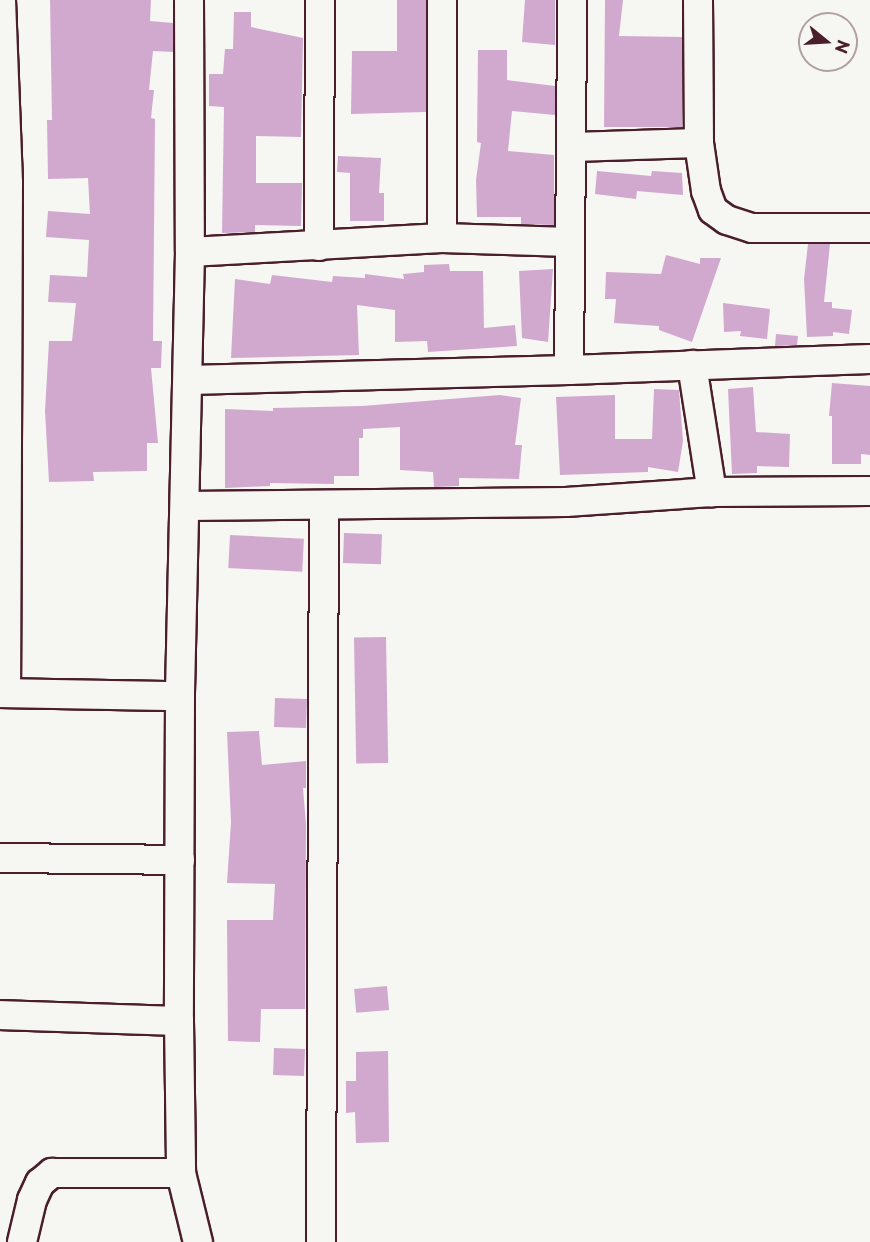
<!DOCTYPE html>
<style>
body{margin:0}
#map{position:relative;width:870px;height:1242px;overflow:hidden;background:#f6f6f2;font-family:"Playpen Sans",sans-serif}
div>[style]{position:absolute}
.building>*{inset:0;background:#d1a9cf;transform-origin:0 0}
.roads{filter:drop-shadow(2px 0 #4a1f2b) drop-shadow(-2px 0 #4a1f2b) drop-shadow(0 2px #4a1f2b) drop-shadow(0 -2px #4a1f2b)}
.minor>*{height:28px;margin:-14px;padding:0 14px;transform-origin:14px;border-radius:14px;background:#f6f6f2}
span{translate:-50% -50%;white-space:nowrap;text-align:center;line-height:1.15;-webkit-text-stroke:6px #f6f6f2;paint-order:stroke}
.north{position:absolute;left:798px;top:12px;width:60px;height:60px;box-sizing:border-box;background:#f6f6f2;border:2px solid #b1a0a2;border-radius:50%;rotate:108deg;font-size:16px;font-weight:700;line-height:24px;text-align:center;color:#4a1f2b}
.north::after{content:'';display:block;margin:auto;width:21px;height:27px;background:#4a1f2b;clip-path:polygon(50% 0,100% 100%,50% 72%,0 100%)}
</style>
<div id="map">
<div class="building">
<div style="clip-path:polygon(50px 0,151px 0,150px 21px,173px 23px,173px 52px,153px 51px,149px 90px,154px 90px,151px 118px,155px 119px,153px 341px,162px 341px,161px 368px,151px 368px,158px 443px,147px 443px,147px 471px,93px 472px,94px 481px,49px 482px,45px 411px,49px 341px,72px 341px,76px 303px,48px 302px,50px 275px,87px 277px,89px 240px,46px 237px,48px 211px,90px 214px,88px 178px,48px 179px,47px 120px,52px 120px)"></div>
<div style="clip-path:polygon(397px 0,426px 0,426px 112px,351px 114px,352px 51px,397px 51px)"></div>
<div style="clip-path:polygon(525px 0,555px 0,555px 45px,522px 42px)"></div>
<div style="clip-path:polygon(605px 0,623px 0,619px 36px,682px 37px,682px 127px,604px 127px)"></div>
<div style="clip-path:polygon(234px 12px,251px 12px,251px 27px,303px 38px,301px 137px,256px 136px,256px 183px,302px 183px,301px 226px,255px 225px,255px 232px,222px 233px,224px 107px,209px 106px,209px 74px,223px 74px,225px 49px,233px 49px)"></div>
<div style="clip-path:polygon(478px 50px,507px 50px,507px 80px,555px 86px,555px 115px,512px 111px,508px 151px,554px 155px,554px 225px,521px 224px,521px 217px,477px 217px,476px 180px,481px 143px,477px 142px)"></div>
<div style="clip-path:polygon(338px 156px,381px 158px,379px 193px,384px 193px,384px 221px,350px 221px,350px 173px,337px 172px)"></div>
<div style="clip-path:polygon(597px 171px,651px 176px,652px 171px,682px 173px,683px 195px,637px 191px,636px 199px,595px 194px)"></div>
<div style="clip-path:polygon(808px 244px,830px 244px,824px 302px,832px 302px,832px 308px,852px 310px,849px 334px,833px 332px,833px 336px,807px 337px,804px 279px)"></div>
<div style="clip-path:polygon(666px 255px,700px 264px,700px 258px,721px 258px,692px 342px,659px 330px,659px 326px,614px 323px,616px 299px,605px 299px,606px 272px,661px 274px)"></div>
<div style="clip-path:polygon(449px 264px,450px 271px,483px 271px,484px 328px,515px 325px,517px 346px,428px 352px,427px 341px,395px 342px,395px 310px,357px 305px,359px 355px,231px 358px,235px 279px,270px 284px,272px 275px,332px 282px,333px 276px,365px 278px,365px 274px,404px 279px,403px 274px,424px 272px,424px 265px)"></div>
<div style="clip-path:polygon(553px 269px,548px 342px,522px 338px,519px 271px)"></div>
<div style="clip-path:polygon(723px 303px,770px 309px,767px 339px,740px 336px,741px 331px,724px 332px)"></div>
<div style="clip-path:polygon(776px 334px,798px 336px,797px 345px,775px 346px)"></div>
<div style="clip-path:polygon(832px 383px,870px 386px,870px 455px,861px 454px,861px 464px,832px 464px,832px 416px,829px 416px)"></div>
<div style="clip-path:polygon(753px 387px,756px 432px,790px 434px,789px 467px,757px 466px,757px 473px,732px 474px,728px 389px)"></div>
<div style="clip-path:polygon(654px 389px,679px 390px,683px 441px,678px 472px,648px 467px,648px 472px,560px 475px,556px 397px,615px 395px,615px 439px,652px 439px)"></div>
<div style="clip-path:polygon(500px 395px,521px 398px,515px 445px,522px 445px,519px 479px,459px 478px,459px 486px,434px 487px,433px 472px,400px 470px,400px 427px,363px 429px,363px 438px,359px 438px,359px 476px,334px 476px,334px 484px,270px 483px,270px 486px,225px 488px,225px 409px,273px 411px,273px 408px,362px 406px)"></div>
<div style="left:344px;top:533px;width:38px;height:30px;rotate:2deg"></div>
<div style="left:230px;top:535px;width:74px;height:33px;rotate:3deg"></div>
<div style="left:386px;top:637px;width:126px;height:32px;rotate:89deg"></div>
<div style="left:275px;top:698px;width:32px;height:29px;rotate:2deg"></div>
<div style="clip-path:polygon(259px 731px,262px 765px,306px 761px,306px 788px,303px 788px,306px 825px,305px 1009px,261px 1009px,260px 1042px,228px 1041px,227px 920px,273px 920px,275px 884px,227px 883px,231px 822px,227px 732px)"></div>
<div style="left:387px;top:986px;width:24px;height:33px;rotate:85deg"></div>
<div style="left:274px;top:1048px;width:31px;height:27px;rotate:2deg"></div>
<div style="clip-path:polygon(388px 1051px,389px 1142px,356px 1143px,355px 1112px,346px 1113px,346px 1081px,356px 1081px,356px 1052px)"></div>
</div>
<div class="roads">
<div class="minor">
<div style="left:1px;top:0;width:183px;rotate:87.8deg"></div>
<div style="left:8px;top:183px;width:510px;rotate:90.22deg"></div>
<div style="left:189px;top:0;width:252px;rotate:89.8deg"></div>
<div style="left:190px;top:252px;width:444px;rotate:91.3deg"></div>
<div style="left:180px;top:696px;width:325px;rotate:90.2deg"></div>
<div style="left:179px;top:1021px;width:152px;rotate:89.2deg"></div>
<div style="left:181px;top:1173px;width:71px;rotate:76.2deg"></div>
<div style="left:442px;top:0;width:238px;rotate:90deg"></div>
<div style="left:698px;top:0;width:143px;rotate:89.6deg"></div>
<div style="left:699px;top:143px;width:49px;rotate:81.7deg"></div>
<div style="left:706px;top:191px;width:20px;rotate:70deg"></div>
<div style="left:713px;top:210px;width:17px;rotate:36deg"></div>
<div style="left:727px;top:220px;width:26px;rotate:18deg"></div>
<div style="left:752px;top:228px;width:118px"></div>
<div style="left:572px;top:147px;width:127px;rotate:-1.8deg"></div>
<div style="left:319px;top:246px;width:246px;rotate:-89.8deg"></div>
<div style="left:190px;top:252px;width:252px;rotate:-3.2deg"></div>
<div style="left:442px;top:238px;width:127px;rotate:1.8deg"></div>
<div style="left:692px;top:365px;width:129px;rotate:81.1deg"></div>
<div style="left:569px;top:370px;width:301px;rotate:-2.1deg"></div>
<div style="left:189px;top:380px;width:380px;rotate:-1.5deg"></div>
<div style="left:569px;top:370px;width:370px;rotate:-89.5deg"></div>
<div style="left:187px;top:506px;width:379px;rotate:-0.6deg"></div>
<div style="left:566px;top:502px;width:146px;rotate:-3.9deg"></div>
<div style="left:712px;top:492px;width:158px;rotate:-0.4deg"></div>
<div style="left:0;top:693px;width:180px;rotate:1deg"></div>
<div style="left:0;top:858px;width:180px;rotate:0.6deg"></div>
<div style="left:0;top:1015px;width:179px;rotate:1.9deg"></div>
<div style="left:22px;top:1242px;width:43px;rotate:-76.6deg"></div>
<div style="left:32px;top:1200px;width:19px;rotate:-65deg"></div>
<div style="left:40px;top:1183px;width:16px;rotate:-40deg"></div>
<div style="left:52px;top:1173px;width:129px"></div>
<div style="left:321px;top:1242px;width:737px;rotate:-89.77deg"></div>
</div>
</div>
<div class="north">N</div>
</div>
